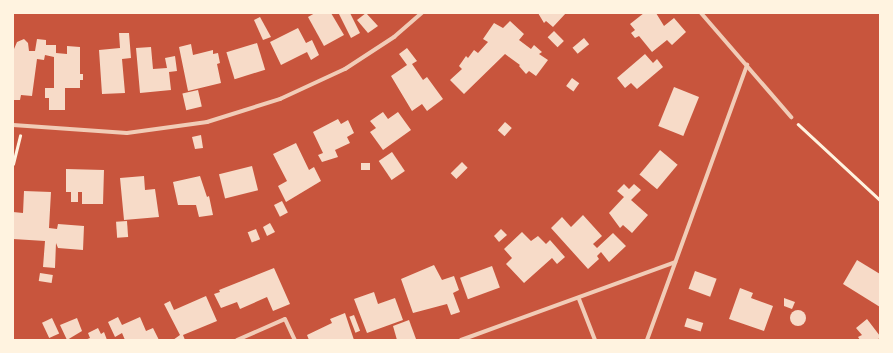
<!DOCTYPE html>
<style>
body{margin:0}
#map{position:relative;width:893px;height:353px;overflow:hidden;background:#c8553d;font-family:Rubik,sans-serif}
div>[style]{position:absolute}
.building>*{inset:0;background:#f7dbc8;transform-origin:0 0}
.round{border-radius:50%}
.path>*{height:2.5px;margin:-1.25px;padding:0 1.25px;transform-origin:1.25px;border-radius:1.25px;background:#fff3e0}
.minor>*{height:4px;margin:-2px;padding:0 2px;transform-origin:2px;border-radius:2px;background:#f1ccb7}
span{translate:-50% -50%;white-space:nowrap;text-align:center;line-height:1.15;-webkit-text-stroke:3px #fff3e0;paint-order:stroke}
.frame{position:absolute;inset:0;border:14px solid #fff3e0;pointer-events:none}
</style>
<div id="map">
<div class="building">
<div style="clip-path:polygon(315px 13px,331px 13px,344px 35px,324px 46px,308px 17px)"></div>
<div style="clip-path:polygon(350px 13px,360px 33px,351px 38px,339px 14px)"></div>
<div style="clip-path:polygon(366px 13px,378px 26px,368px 33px,357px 20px)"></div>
<div style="clip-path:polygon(538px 13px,566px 13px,553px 27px,546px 21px,544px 23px)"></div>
<div style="clip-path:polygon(644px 13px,656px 13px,664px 26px,674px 18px,686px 32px,672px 45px,667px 40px,652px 52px,639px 36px,635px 38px,631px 33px,635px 30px,630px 24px)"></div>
<div style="clip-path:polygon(260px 17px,271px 37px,263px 40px,254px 20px)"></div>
<div style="clip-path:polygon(510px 21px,524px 34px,519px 40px,531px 49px,534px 45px,542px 52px,539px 54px,548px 60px,536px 76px,529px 71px,526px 74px,519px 66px,520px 65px,505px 54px,464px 94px,450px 80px,462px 69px,459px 66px,466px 56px,468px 58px,474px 50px,478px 53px,488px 42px,483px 39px,494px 23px,503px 28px)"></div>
<div style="clip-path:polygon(298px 28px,306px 43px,312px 40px,319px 55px,311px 60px,307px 52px,281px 65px,270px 42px)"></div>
<div style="left:554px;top:31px;width:14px;height:9px;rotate:45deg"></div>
<div style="clip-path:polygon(119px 33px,129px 33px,131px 58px,122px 59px,125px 93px,102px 94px,99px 50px,120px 48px)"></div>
<div style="left:584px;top:38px;width:8px;height:15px;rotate:50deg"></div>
<div style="clip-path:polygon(37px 39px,46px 40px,46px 45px,56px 45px,56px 53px,67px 54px,67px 46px,80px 47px,80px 74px,83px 74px,83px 80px,80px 80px,80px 88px,65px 88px,65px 110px,49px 110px,49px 98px,45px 98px,45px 88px,54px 88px,54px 57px,45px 55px,44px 60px,37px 59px,32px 96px,21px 95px,20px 100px,14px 100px,14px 49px,17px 42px,24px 39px,28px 43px,29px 51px,35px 51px)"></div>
<div style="left:257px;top:43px;width:28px;height:32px;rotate:73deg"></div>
<div style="clip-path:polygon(191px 44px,193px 55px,213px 50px,213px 54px,218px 53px,220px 63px,217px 64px,221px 83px,188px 91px,179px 47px)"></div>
<div style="clip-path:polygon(151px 47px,153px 69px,167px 68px,165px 58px,175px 56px,177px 71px,169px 72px,171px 90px,140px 93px,136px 48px)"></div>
<div style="clip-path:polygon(407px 48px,417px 61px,412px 64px,423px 80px,427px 77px,443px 99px,427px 111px,422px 104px,412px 111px,391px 76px,407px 65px,399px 54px)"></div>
<div style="clip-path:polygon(645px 54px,653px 63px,657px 59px,663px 67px,637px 89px,631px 83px,625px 88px,617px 78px)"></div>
<div style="left:572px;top:78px;width:9px;height:10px;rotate:36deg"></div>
<div style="left:674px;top:87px;width:27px;height:42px;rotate:22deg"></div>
<div style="left:198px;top:90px;width:17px;height:16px;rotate:77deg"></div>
<div style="clip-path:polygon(383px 112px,388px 119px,398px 112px,411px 130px,383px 150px,370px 132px,376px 128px,370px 121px)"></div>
<div style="clip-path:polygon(338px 119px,341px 124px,348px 120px,354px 133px,347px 137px,350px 143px,335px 150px,338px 157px,322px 162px,318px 155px,323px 153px,313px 132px)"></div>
<div style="left:505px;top:122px;width:9px;height:11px;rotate:41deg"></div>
<div style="clip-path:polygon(201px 135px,203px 148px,195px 149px,192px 137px)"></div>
<div style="clip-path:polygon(296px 143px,309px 170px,314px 167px,321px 181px,286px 202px,278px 186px,287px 181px,273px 154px)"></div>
<div style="left:660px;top:150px;width:23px;height:32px;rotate:40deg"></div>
<div style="left:392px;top:152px;width:23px;height:16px;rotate:56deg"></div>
<div style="left:462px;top:162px;width:8px;height:16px;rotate:45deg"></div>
<div style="left:361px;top:163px;width:9px;height:7px"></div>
<div style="left:252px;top:166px;width:25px;height:34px;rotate:76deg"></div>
<div style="clip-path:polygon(66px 169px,104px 170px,103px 204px,82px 204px,82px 192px,78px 192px,78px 202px,71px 202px,71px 192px,66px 192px)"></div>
<div style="clip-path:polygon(144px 176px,145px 190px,155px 189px,159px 217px,124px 220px,120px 178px)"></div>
<div style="clip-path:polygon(200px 176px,207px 197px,209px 196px,213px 215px,199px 217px,196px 205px,178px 205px,173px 182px)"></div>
<div style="clip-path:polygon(624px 184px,629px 189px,634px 184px,641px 190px,631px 200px,648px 215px,632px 233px,623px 225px,620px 228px,609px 213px,624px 197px,617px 191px)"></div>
<div style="clip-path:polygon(24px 191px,51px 192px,49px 228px,57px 229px,58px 224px,84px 226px,83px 250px,58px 248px,56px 243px,55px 268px,43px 267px,45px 241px,13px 239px,13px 212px,23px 213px)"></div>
<div style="left:282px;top:201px;width:13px;height:9px;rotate:63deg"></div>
<div style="clip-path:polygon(583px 215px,602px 236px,593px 244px,597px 248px,613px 233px,626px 246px,609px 262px,601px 252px,597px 256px,599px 259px,588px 269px,551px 228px,562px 217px,571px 227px)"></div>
<div style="left:127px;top:221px;width:16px;height:11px;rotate:86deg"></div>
<div style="clip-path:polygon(270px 223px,275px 232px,267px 236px,263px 227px)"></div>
<div style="left:256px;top:229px;width:11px;height:9px;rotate:68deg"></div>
<div style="clip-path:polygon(501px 229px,507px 235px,499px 242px,494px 236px)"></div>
<div style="clip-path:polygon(522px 232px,531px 241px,538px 236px,546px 244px,550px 240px,565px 257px,557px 264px,552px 258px,524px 283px,506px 264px,512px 258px,504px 249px)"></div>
<div style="clip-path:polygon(857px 260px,880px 274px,880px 307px,843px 284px)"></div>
<div style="clip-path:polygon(434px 265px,442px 280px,454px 276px,459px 290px,453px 293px,460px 312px,451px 315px,447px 304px,413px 313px,401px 279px)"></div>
<div style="left:492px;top:266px;width:23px;height:34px;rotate:70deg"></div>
<div style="clip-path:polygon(274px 268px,290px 304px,273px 311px,267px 297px,240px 309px,237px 302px,221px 308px,214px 294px,220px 292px,219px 290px)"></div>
<div style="left:695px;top:271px;width:23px;height:19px;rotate:20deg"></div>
<div style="left:40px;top:273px;width:13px;height:8px;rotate:9deg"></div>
<div style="clip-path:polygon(740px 288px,753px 293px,751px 298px,773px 306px,764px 331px,729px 319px)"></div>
<div style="clip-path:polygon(374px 292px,378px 304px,395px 298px,403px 320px,367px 333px,354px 299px)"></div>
<div style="clip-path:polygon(206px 296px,217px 321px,183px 335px,185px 340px,173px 340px,180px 335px,164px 304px,170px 301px,174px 310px)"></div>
<div style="clip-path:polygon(784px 298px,795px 302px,792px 309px,784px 306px)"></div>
<div class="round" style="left:790px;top:310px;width:16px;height:16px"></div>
<div style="clip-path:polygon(345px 313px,354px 340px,309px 340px,307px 335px,332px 323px,330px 319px)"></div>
<div style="left:354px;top:315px;width:17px;height:5px;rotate:69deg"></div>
<div style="clip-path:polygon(118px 317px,122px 325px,140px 317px,146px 331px,153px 328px,159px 340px,125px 340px,122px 333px,115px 337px,108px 322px)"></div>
<div style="left:52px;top:318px;width:17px;height:11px;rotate:65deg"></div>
<div style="clip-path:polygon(77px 318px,82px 331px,67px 340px,60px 325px)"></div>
<div style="left:687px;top:318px;width:17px;height:9px;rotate:17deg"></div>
<div style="clip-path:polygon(867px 319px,880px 336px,878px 340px,860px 340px,858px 337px,862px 335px,856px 328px)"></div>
<div style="clip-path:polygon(409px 320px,416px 339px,397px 340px,393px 326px)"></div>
<div style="clip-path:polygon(98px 328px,101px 334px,104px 332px,107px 340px,85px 340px,90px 338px,88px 333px)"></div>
</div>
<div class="path">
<div style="left:798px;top:124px;width:112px;rotate:42.8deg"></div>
<div style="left:13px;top:164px;width:29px;rotate:-76deg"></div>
</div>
<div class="minor">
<div style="left:701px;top:13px;width:138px;rotate:49.1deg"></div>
<div style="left:13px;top:125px;width:114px;rotate:4deg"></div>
<div style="left:127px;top:133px;width:81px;rotate:-7.8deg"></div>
<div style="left:207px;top:122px;width:77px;rotate:-17.5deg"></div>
<div style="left:280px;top:99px;width:72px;rotate:-24.8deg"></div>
<div style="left:345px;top:69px;width:59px;rotate:-33.1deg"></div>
<div style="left:394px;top:37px;width:37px;rotate:-41deg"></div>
<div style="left:579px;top:299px;width:44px;rotate:68.7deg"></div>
<div style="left:237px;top:340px;width:52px;rotate:-23.6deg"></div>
<div style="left:285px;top:319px;width:23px;rotate:65deg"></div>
<div style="left:461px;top:340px;width:228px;rotate:-20deg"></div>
<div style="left:647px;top:340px;width:293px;rotate:-70deg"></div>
</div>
<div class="frame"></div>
</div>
